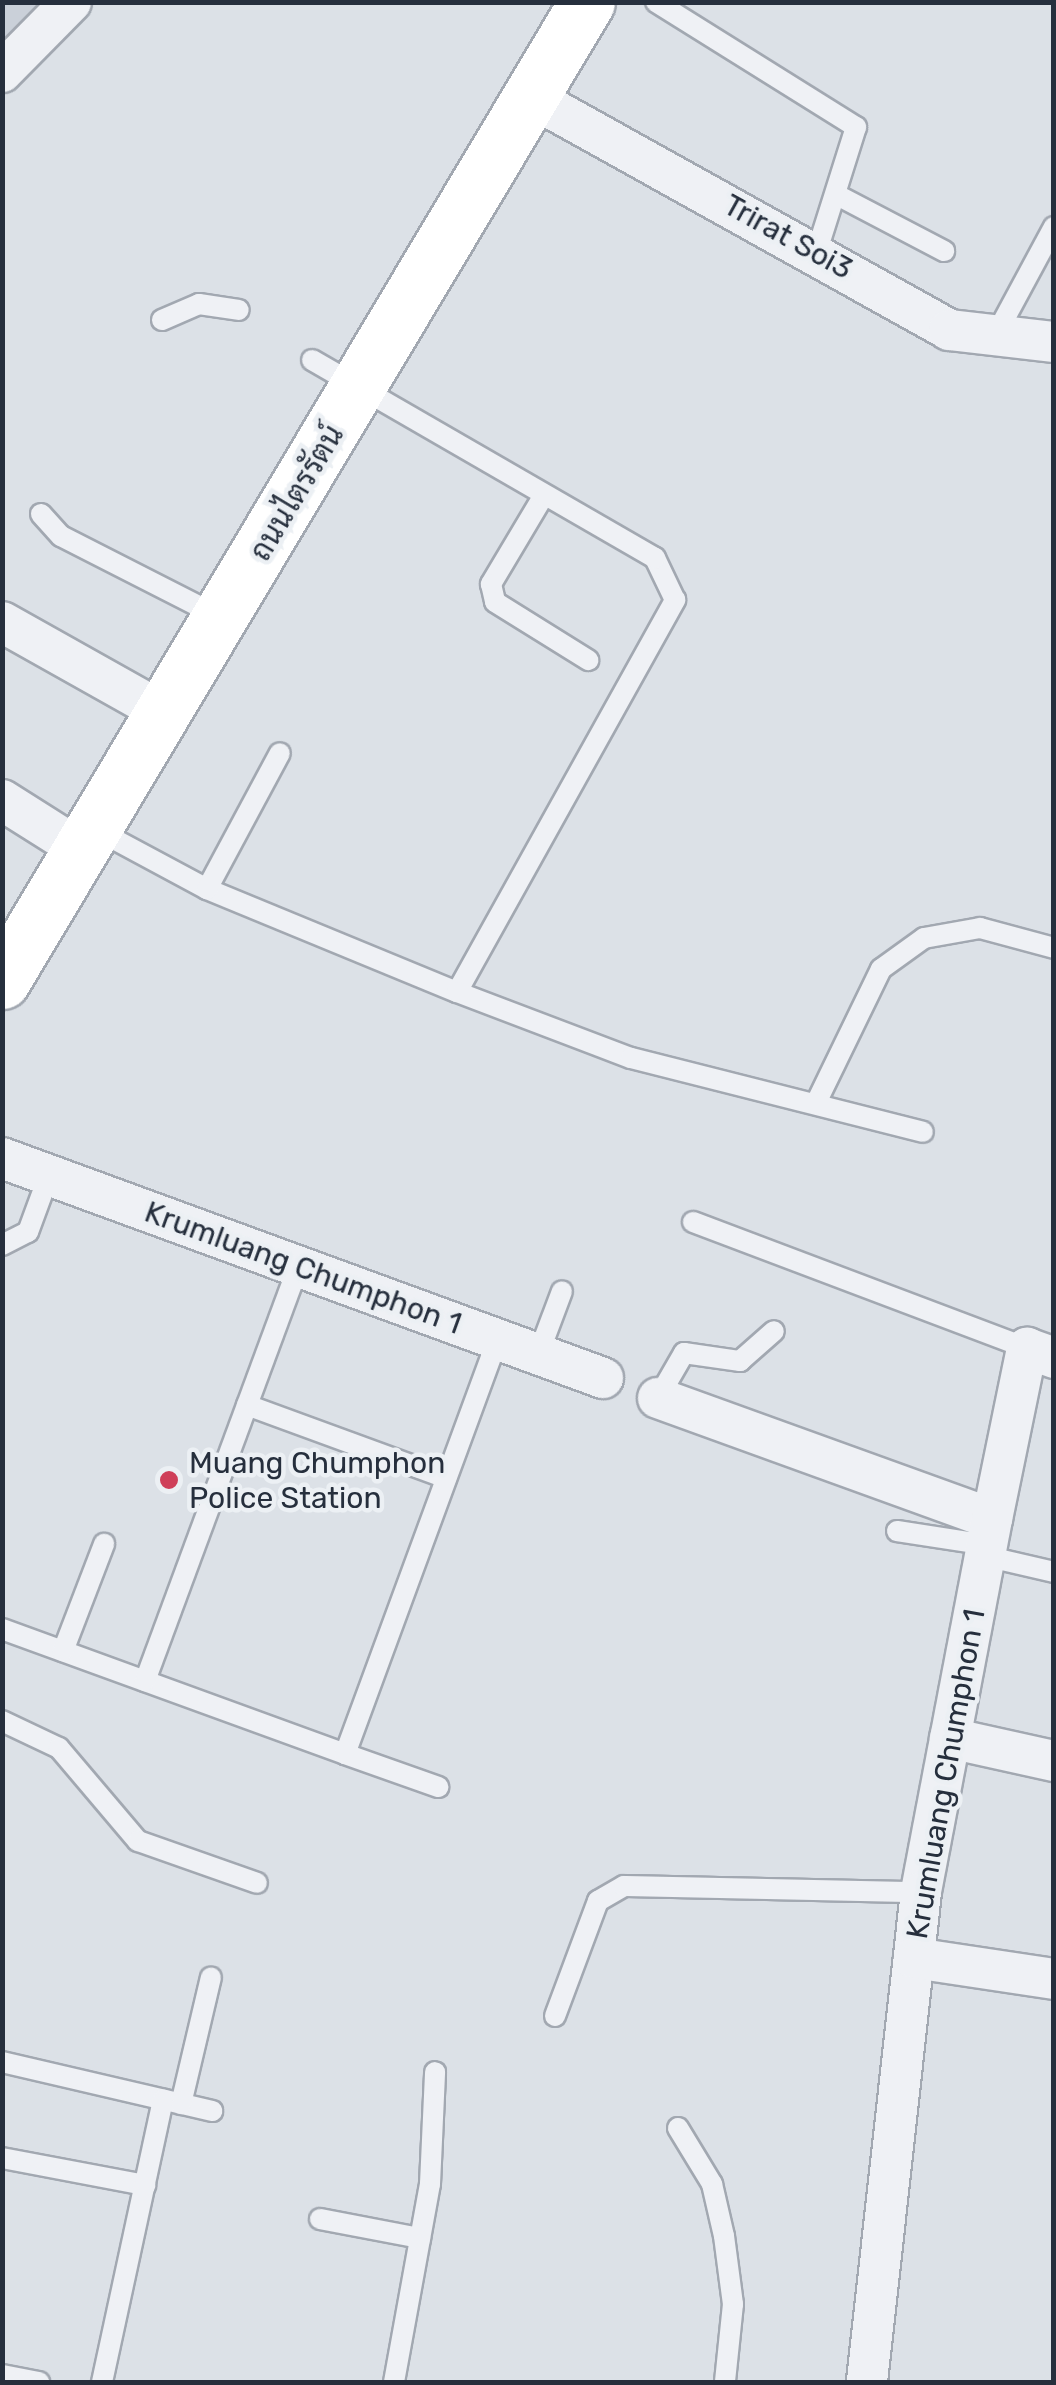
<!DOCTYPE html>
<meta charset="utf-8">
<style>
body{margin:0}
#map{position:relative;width:1056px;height:2385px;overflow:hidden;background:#dce1e7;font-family:Rubik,Sarabun,sans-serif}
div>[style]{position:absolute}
.built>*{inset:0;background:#cad0d9}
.roads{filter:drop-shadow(2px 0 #a2a8b1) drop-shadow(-2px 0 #a2a8b1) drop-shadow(0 2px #a2a8b1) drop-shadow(0 -2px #a2a8b1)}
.service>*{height:20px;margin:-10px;padding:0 10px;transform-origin:10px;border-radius:10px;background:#eff1f5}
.minor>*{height:40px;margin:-20px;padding:0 20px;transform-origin:20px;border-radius:20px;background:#eff1f5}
.secondary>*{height:55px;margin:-27.5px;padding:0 27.5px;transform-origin:27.5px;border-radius:27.5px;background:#fff}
.dots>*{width:28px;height:28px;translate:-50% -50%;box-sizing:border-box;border:5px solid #ecf0f4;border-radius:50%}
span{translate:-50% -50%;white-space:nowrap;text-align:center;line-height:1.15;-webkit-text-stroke:9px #ecf0f4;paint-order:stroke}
.street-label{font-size:30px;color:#262f3d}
.poi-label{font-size:30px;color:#262f3d}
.left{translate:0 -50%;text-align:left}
.frame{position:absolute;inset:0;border:5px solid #262f3d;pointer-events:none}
</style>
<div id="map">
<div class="built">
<div style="clip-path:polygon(3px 3px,92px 3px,3px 91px)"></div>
</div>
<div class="roads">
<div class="service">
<div style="left:656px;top:2px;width:236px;rotate:32deg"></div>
<div style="left:856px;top:127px;width:130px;rotate:107.5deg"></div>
<div style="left:837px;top:195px;width:121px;rotate:27.6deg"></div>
<div style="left:162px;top:320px;width:40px;rotate:-23.4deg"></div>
<div style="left:199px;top:304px;width:40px;rotate:8.5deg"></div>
<div style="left:999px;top:329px;width:116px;rotate:-61.7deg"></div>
<div style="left:544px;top:495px;width:104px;rotate:120.8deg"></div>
<div style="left:491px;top:584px;width:18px;rotate:77deg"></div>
<div style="left:495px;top:602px;width:110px;rotate:31.9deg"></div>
<div style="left:41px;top:514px;width:30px;rotate:48deg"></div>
<div style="left:61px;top:536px;width:174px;rotate:27deg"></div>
<div style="left:97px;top:830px;width:125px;rotate:28.2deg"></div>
<div style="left:207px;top:889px;width:270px;rotate:22.4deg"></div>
<div style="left:457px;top:992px;width:449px;rotate:-60.9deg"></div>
<div style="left:675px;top:600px;width:47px;rotate:-115.5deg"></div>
<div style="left:655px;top:558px;width:396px;rotate:-150deg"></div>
<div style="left:207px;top:889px;width:154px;rotate:-61.8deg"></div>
<div style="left:457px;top:992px;width:186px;rotate:20.8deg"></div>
<div style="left:631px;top:1058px;width:301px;rotate:14.2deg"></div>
<div style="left:816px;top:1103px;width:149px;rotate:-64.1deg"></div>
<div style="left:881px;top:969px;width:53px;rotate:-35.8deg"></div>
<div style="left:924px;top:938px;width:57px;rotate:-10.1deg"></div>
<div style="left:980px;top:928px;width:77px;rotate:15.1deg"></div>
<div style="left:693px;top:1222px;width:357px;rotate:20.7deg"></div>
<div style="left:2px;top:1245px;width:29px;rotate:-27deg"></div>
<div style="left:28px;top:1232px;width:61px;rotate:-69.8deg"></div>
<div style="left:538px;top:1355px;width:68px;rotate:-69.4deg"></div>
<div style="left:658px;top:1398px;width:52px;rotate:-60deg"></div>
<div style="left:684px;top:1353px;width:57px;rotate:8.1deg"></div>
<div style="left:740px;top:1361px;width:45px;rotate:-41.4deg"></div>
<div style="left:247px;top:1405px;width:212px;rotate:20.1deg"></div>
<div style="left:897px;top:1531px;width:91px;rotate:8.8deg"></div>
<div style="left:985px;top:1556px;width:71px;rotate:13.1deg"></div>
<div style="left:2px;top:1629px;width:365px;rotate:20deg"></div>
<div style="left:345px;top:1754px;width:441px;rotate:-69.8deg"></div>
<div style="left:63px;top:1651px;width:115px;rotate:-69deg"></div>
<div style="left:145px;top:1681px;width:441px;rotate:-69.7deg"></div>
<div style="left:2px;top:1721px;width:63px;rotate:25.3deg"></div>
<div style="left:59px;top:1748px;width:122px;rotate:49.7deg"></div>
<div style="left:138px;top:1841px;width:126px;rotate:19.4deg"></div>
<div style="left:345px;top:1754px;width:99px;rotate:19.5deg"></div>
<div style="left:555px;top:2016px;width:123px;rotate:-69.5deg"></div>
<div style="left:598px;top:1901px;width:30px;rotate:-30deg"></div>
<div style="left:624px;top:1886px;width:297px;rotate:1.2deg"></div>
<div style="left:2px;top:2062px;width:216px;rotate:13.1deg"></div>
<div style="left:181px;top:2104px;width:130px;rotate:-76.7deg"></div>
<div style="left:678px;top:2128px;width:66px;rotate:58.7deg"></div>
<div style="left:712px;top:2184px;width:53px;rotate:77deg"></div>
<div style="left:724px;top:2236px;width:69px;rotate:82.5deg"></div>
<div style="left:733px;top:2304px;width:78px;rotate:95.9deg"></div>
<div style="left:2px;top:2158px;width:146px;rotate:10.7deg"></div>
<div style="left:320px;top:2219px;width:102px;rotate:10.8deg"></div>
<div style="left:2px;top:2375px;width:38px;rotate:11deg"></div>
<div style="left:102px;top:2382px;width:289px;rotate:-77.8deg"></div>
<div style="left:394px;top:2382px;width:201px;rotate:-79.7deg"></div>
<div style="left:430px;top:2184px;width:112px;rotate:-87.4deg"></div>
</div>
<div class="minor">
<div style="left:2px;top:72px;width:98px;rotate:-45.4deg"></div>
<div style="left:531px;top:97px;width:479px;rotate:29.1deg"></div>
<div style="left:949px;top:330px;width:106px;rotate:6.5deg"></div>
<div style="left:2px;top:622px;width:188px;rotate:29.3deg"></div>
<div style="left:2px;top:800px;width:93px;rotate:32.3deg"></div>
<div style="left:2px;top:1158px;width:640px;rotate:20.11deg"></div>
<div style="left:658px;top:1398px;width:355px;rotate:19.9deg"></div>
<div style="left:992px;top:1519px;width:380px;rotate:100.8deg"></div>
<div style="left:921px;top:1892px;width:493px;rotate:96.3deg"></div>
<div style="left:992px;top:1519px;width:175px;rotate:-78.4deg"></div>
<div style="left:1027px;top:1348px;width:29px;rotate:20deg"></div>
<div style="left:950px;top:1738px;width:107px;rotate:12.5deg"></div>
<div style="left:914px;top:1958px;width:142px;rotate:8.5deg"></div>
</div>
<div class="secondary">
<div style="left:2px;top:981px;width:1140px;rotate:-59.14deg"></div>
</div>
</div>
<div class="dots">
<div style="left:169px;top:1480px;background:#cf3f59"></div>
</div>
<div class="street-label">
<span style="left:788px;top:237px;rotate:29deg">Trirat Soi3</span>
<span style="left:297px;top:493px;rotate:-59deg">ถนนไตรรัตน์</span>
<span style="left:303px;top:1268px;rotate:20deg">Krumluang Chumphon 1</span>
<span style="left:946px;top:1774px;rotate:-80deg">Krumluang Chumphon 1</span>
</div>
<div class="poi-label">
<span class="left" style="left:189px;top:1480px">Muang Chumphon<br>Police Station</span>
</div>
<div class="frame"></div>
</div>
